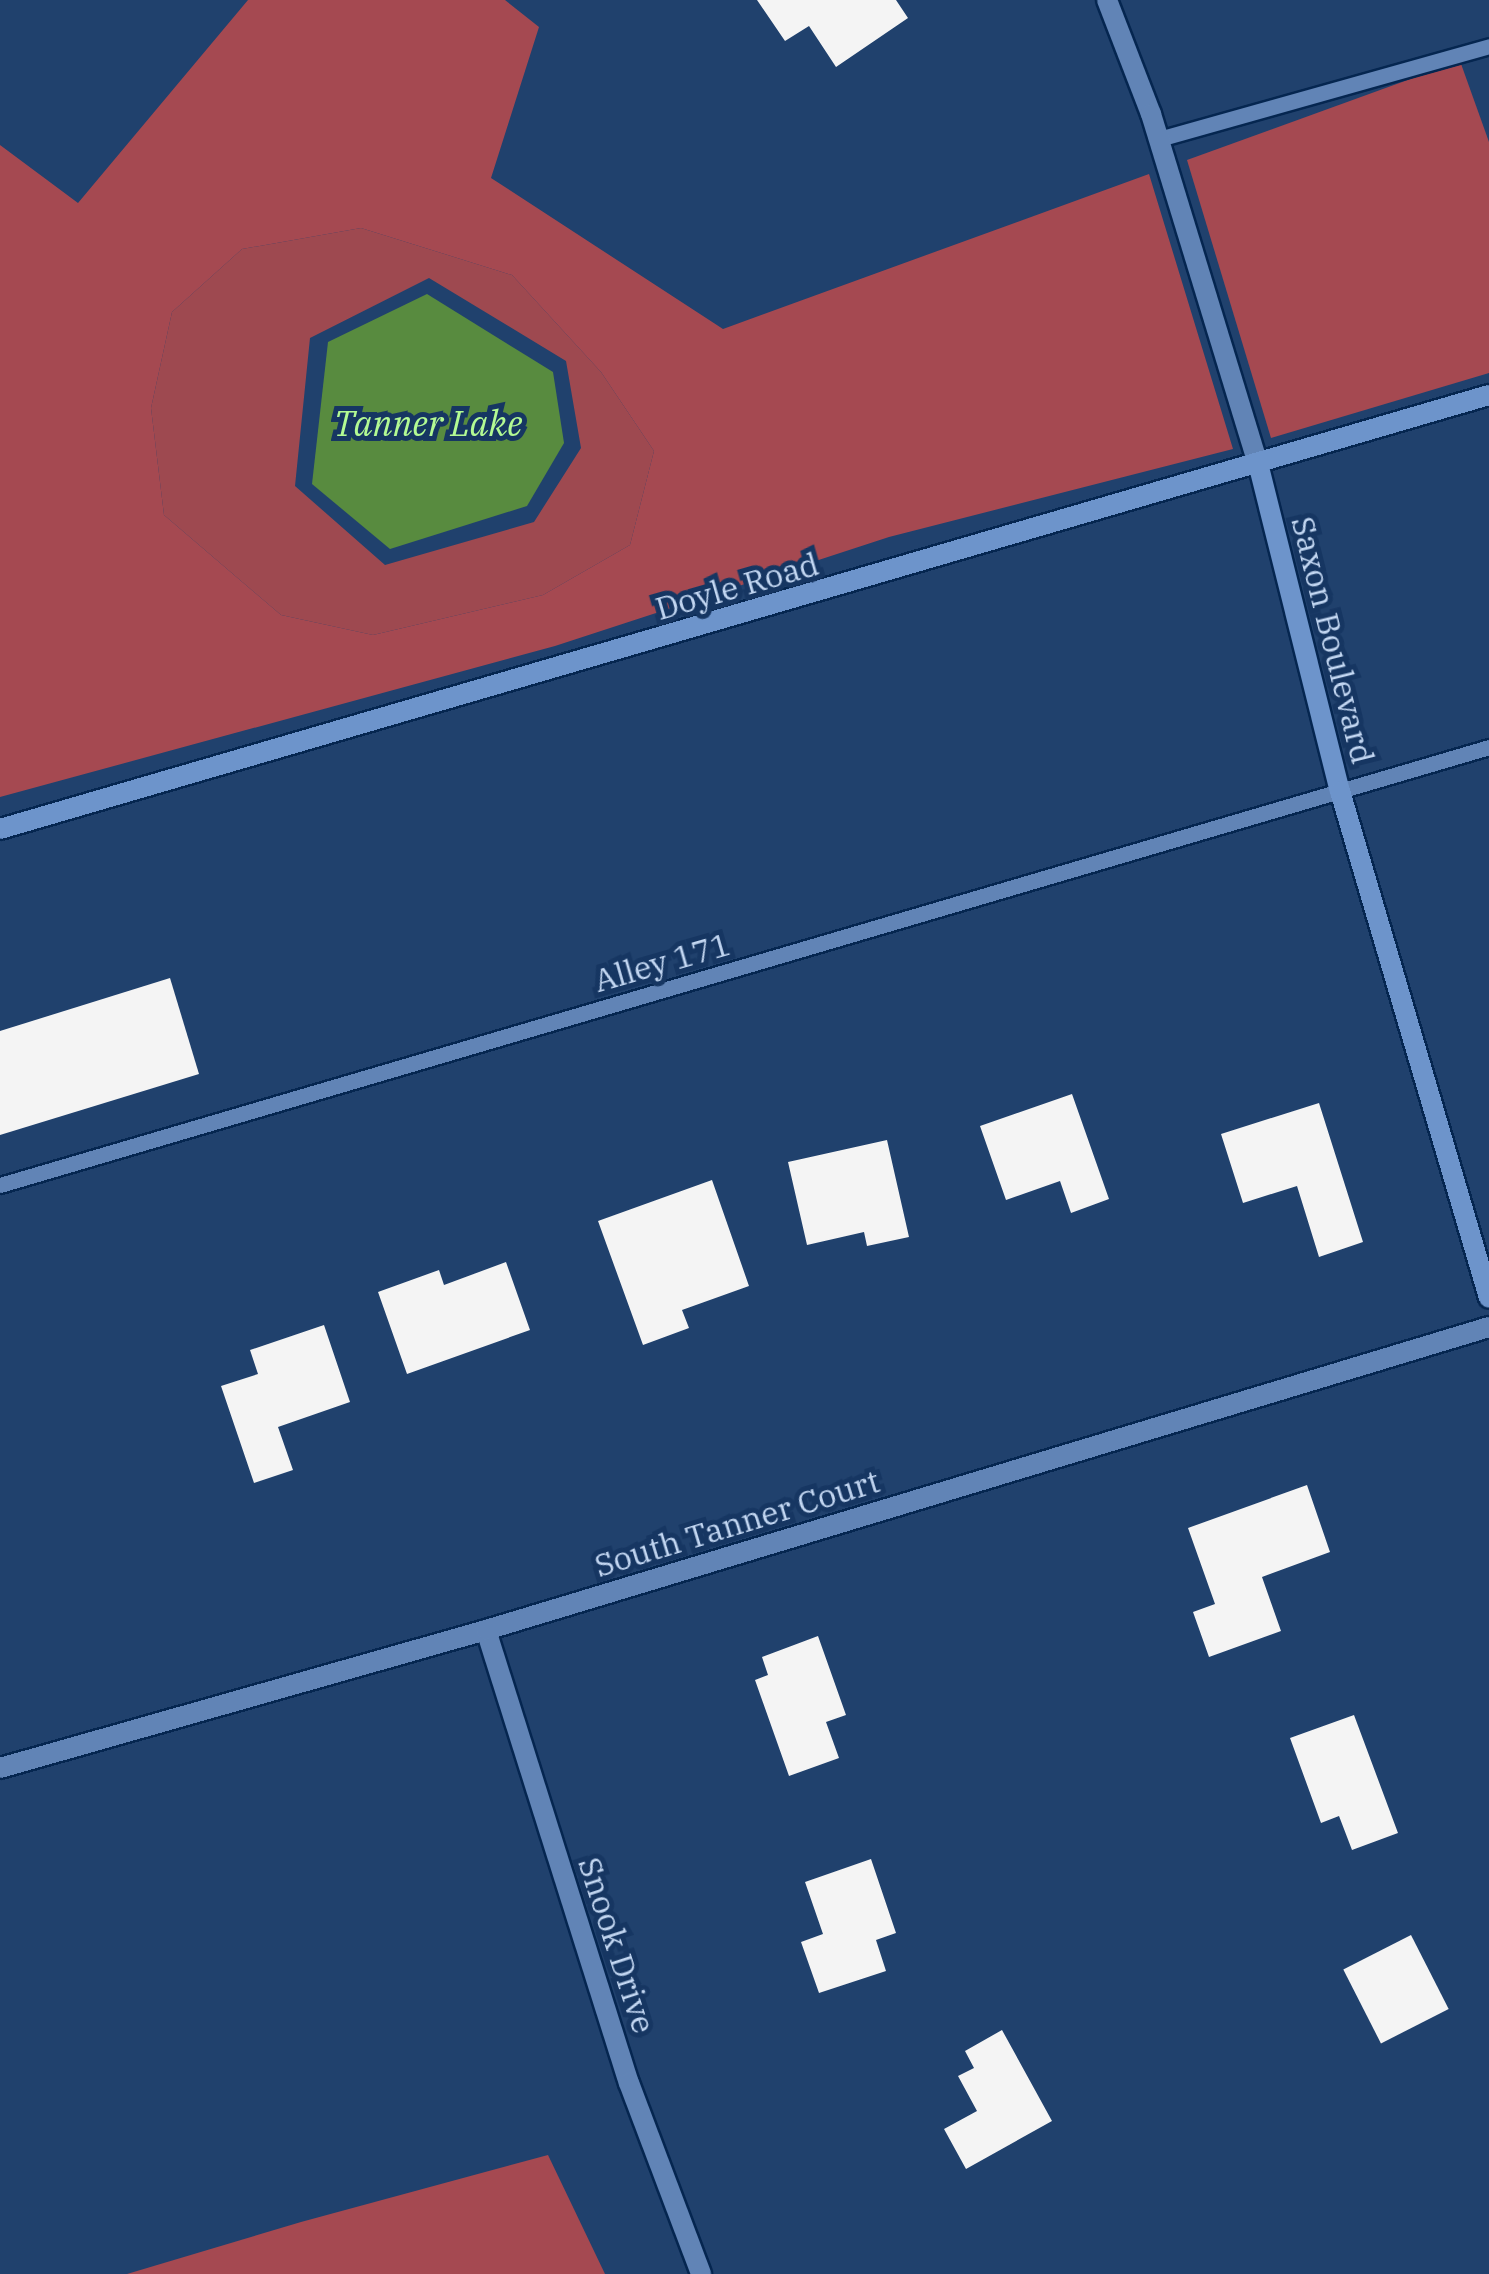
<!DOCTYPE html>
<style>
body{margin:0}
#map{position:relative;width:1489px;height:2274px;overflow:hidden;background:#20416d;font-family:"IBM Plex Serif",serif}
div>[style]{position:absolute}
.green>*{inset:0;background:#9e4950}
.forest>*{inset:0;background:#a54951}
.water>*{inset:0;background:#588b3f}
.building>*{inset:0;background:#f4f4f4;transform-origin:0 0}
.roads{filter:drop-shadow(2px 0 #052650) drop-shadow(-2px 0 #052650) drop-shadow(0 2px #052650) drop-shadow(0 -2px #052650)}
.service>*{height:15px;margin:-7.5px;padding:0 7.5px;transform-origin:7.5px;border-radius:7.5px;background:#6184b6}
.minor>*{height:20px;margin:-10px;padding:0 10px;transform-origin:10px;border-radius:10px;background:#6184b6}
.secondary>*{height:20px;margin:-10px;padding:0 10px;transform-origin:10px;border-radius:10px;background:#6d94cb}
span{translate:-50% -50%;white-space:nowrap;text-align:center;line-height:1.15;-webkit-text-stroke:10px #163662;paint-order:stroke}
.street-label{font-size:32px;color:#c3d7f2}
.water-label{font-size:35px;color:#b3fa93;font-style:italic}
</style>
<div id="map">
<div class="green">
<div style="clip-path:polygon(evenodd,361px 228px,512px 275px,601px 372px,654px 451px,630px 545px,543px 595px,373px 635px,281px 615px,164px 515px,151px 408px,172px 312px,242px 249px,361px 228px,429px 278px,566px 361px,581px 448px,534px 522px,385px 565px,295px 486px,310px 338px,429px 278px)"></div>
</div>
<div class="forest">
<div style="clip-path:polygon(evenodd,248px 0,505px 0,539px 27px,491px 178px,723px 329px,1149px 174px,1233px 449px,889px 537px,555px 646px,0 797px,0 145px,78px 203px,248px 0,361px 228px,512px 275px,601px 372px,654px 451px,630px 545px,543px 595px,373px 635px,281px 615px,164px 515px,151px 408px,172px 312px,242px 249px,361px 228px)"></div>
<div style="clip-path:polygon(1460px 61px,1489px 142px,1489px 373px,1271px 438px,1187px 160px)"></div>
<div style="clip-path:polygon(548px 2155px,605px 2274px,127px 2274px,301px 2222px)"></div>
</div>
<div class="water">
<div style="clip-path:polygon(427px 294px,553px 372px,564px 443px,527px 506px,390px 549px,312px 484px,328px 342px)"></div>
</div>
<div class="building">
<div style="clip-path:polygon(757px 0,896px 0,908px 18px,836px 67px,809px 26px,785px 41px)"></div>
<div style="clip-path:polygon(170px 978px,199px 1074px,0 1135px,0 1031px)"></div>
<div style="clip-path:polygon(1072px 1094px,1109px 1199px,1071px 1213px,1060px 1181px,1006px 1200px,980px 1126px)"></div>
<div style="clip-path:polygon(1319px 1103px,1363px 1242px,1319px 1257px,1297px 1186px,1243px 1203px,1221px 1134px)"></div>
<div style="clip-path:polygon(887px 1140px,909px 1237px,867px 1246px,864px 1232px,807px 1245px,788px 1162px)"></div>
<div style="clip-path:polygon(712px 1180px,749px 1286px,682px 1310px,689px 1328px,643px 1345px,598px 1221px)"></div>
<div style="clip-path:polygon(506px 1262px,530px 1330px,407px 1374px,378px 1292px,439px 1270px,444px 1285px)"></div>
<div style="clip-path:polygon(324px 1325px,350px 1402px,278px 1427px,293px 1470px,254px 1483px,221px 1386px,258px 1374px,250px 1350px)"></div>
<div style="clip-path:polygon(1307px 1485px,1330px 1552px,1262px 1577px,1281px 1631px,1209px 1657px,1193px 1612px,1215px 1604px,1188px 1528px)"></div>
<div style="clip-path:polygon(818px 1636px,846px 1715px,826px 1722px,839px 1758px,789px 1776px,755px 1680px,768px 1675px,762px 1657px)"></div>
<div style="clip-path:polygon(1354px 1715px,1398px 1833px,1352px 1850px,1339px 1816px,1321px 1823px,1290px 1738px)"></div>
<div style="clip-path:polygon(871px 1859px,896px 1933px,876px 1940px,886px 1971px,819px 1993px,801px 1942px,823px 1934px,805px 1882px)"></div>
<div style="left:1411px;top:1935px;width:83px;height:76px;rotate:63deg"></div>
<div style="clip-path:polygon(1002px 2030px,1052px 2121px,966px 2169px,944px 2129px,977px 2111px,958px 2076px,974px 2068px,965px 2051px)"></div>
</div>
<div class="roads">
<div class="service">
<div style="left:1159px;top:139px;width:343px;rotate:-15.7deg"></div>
<div style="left:0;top:1185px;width:1552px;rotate:-16.39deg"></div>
</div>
<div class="minor">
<div style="left:1107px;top:0;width:122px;rotate:68.9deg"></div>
<div style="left:1151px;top:114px;width:365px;rotate:73deg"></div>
<div style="left:486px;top:1630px;width:475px;rotate:72.5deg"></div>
<div style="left:629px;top:2083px;width:204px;rotate:69.3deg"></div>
<div style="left:0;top:1768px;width:505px;rotate:-15.85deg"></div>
<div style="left:486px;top:1630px;width:1048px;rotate:-16.81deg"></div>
</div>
<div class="secondary">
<div style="left:1258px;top:463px;width:338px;rotate:76deg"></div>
<div style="left:1340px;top:791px;width:528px;rotate:73.62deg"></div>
<div style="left:0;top:829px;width:1551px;rotate:-16.25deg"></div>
</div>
</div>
<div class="street-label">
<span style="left:737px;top:586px;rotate:-16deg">Doyle Road</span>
<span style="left:1333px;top:640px;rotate:76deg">Saxon Boulevard</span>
<span style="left:662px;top:962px;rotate:-16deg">Alley 171</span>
<span style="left:737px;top:1523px;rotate:-17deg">South Tanner Court</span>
<span style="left:617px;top:1945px;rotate:72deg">Snook Drive</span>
</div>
<div class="water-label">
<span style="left:428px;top:423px">Tanner Lake</span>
</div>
</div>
